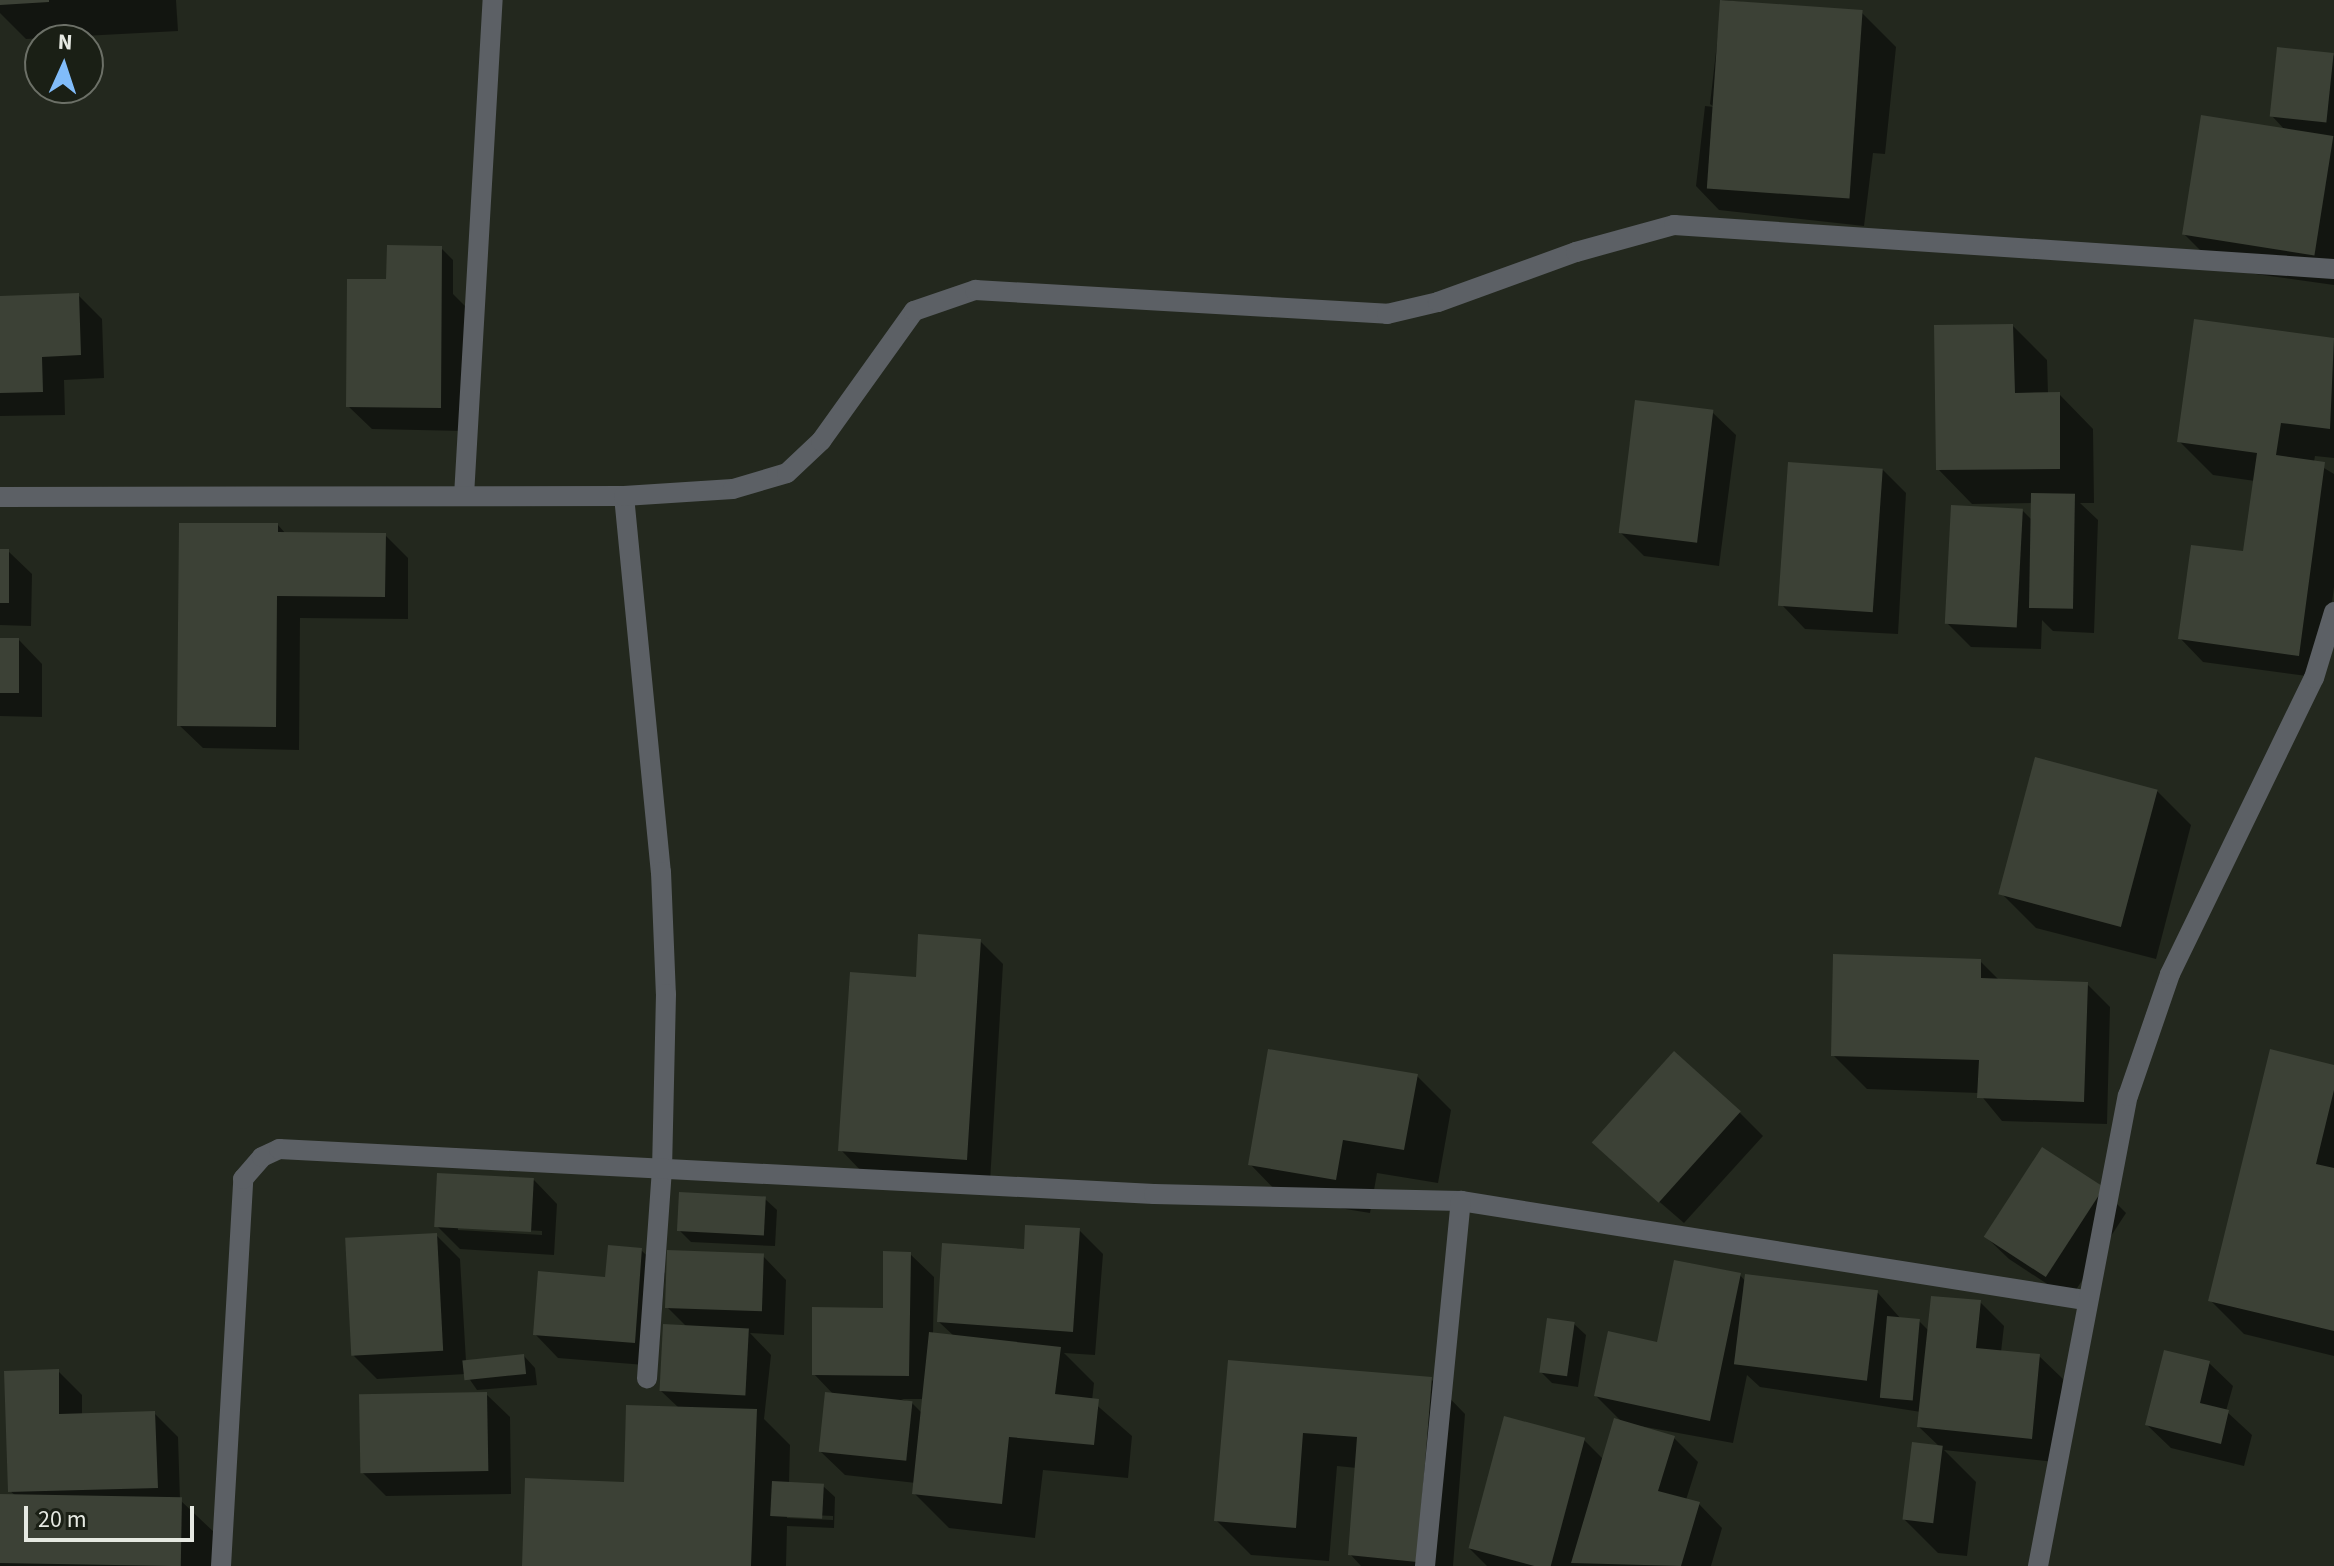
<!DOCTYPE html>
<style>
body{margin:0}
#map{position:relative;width:2334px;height:1566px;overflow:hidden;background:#23281e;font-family:"Source Sans 3",sans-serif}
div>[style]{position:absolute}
.shadow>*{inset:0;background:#0007}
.building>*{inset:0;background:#3c4136;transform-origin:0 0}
.street>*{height:20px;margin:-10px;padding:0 10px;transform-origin:10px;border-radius:10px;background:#5c6065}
span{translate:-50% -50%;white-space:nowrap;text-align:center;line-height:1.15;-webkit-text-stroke:6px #1a1f15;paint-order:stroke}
.north{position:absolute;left:24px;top:24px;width:80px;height:80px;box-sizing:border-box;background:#1a1f15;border:2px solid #6c7067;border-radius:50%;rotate:3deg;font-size:22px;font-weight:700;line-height:32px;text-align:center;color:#e6e9e2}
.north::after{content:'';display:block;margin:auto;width:28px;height:36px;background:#81bcfa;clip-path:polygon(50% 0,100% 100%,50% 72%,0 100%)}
.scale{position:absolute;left:24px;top:1506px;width:170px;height:36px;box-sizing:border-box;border:4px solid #e6e9e2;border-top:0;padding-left:10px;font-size:24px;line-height:28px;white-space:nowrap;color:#e6e9e2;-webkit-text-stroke:6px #1a1f15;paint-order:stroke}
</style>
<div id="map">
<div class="shadow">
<div style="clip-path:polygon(0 0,176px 0,178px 31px,26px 39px,0 13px)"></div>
<div style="clip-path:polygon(1722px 0,1862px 13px,1896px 47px,1885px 154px,1873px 153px,1864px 226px,1719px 210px,1696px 186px,1705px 106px,1714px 107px,1710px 104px)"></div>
<div style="clip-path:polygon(2334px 55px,2334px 285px,2219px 269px,2185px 235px,2285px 130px,2272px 116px)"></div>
<div style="clip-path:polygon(441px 248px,453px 260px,453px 294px,465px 306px,464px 431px,372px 429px,348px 406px,388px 282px)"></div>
<div style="clip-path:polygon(78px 295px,102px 319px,104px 378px,64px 380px,65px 415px,0 416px,0 298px)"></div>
<div style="clip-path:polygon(2195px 322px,2334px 340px,2334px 458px,2315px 456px,2314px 462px,2334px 474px,2334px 587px,2322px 678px,2203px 662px,2180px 638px,2245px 553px,2255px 481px,2213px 475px,2179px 441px)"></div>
<div style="clip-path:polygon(2013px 326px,2047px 360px,2048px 394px,2059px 394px,2093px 429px,2094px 503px,2080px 503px,2098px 520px,2094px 633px,2053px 631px,2042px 620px,2041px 649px,1971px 647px,1947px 623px,2023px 511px,2032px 520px,2033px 503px,1972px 504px,1938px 469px)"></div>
<div style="clip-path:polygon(1712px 412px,1736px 435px,1719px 566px,1644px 556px,1621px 533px)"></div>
<div style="clip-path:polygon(1882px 469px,1906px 493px,1898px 634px,1805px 629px,1782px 605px)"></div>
<div style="clip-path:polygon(278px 525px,286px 534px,385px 535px,408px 558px,408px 619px,300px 618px,299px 750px,203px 748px,179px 725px)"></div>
<div style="clip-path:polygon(0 551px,8px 551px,32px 574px,31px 626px,0 625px)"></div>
<div style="clip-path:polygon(0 640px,19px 640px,42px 664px,42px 717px,0 716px)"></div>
<div style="clip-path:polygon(2157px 791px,2191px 825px,2156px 959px,2036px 928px,2002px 894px)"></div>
<div style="clip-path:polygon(980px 941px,1003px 964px,990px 1182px,864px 1174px,841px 1150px,918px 979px)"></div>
<div style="clip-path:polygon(1980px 961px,2000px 981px,2087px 984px,2110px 1007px,2107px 1124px,2002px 1121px,1979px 1093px,1867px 1089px,1833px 1055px)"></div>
<div style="clip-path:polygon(2334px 1067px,2334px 1356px,2244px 1334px,2210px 1300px)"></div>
<div style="clip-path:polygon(1417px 1076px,1451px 1110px,1438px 1183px,1377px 1173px,1370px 1213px,1284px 1199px,1250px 1164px)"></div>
<div style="clip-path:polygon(1739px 1112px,1763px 1136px,1684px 1223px,1618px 1166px)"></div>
<div style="clip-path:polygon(evenodd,534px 1180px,557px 1204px,554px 1255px,460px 1249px,437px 1226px,534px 1180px,458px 1226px,542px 1231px,542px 1235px,458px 1230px,458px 1226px)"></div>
<div style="clip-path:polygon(2103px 1190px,2126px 1213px,2070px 1299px,2009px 1259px,1985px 1236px)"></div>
<div style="clip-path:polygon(765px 1199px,777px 1210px,775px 1246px,691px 1242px,679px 1230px)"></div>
<div style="clip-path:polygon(evenodd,1079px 1230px,1103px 1254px,1095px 1355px,1064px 1353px,1094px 1383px,1092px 1401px,1132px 1436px,1128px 1478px,1043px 1470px,1035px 1538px,949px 1528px,914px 1493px,916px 1483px,845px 1475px,821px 1452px,834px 1395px,814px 1374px,885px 1310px,910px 1254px,934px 1277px,933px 1335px,955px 1337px,939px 1322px,1025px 1251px,1079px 1230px,901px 1399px,924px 1399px,923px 1414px,912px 1403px,901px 1399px)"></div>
<div style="clip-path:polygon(436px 1235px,460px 1259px,466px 1361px,524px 1356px,535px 1368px,537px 1385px,477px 1390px,466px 1374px,377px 1379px,354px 1356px)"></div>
<div style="clip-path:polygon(641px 1250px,665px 1273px,657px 1366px,558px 1358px,535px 1334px)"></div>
<div style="clip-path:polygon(evenodd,763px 1256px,786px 1280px,784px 1335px,750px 1333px,771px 1355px,764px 1419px,790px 1445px,789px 1484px,823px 1486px,835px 1497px,834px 1528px,787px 1526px,786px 1566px,524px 1566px,625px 1484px,679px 1408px,661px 1391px,688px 1328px,667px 1307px,763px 1256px,787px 1514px,833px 1516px,833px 1520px,787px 1518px,787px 1514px)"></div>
<div style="clip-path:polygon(1740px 1275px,1746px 1282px,1878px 1293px,1901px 1319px,1919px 1321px,1929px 1331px,1980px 1302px,2004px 1326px,2001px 1352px,2039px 1356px,2063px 1379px,2055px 1462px,1944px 1450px,1976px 1482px,1967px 1556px,1938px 1553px,1904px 1519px,1940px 1447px,1919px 1427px,1921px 1412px,1760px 1387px,1747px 1375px,1733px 1443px,1629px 1424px,1674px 1438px,1698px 1462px,1686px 1500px,1699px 1504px,1722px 1528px,1711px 1566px,1487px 1566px,1469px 1548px,1584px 1440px,1604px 1460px,1623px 1423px,1596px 1396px)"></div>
<div style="clip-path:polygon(1574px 1324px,1586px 1335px,1578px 1387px,1552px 1383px,1540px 1371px)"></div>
<div style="clip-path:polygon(1229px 1362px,1431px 1379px,1465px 1414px,1453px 1566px,1361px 1566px,1350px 1554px,1357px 1468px,1337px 1466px,1329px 1561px,1251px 1555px,1216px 1520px)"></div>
<div style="clip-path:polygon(2209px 1363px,2233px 1386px,2226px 1411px,2252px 1435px,2244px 1466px,2171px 1448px,2147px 1425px)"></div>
<div style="clip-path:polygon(58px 1371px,82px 1395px,82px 1415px,154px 1413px,178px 1437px,180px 1500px,216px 1534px,215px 1566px,0 1566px,0 1496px,16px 1496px,10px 1491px)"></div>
<div style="clip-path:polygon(486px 1394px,510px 1417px,511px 1494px,386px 1496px,363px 1473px)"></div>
</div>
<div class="building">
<div style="clip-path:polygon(0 0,49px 0,49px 2px,0 5px)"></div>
<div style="left:1720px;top:0;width:143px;height:189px;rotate:4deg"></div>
<div style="left:2277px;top:47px;width:57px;height:70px;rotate:6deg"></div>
<div style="left:2201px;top:115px;width:134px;height:121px;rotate:9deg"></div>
<div style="clip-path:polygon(387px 245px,442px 246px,441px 408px,346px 407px,347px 279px,386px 279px)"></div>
<div style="clip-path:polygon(79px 293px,81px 355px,42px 357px,43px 392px,0 393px,0 296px)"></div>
<div style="clip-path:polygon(2194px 319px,2334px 338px,2330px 429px,2281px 423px,2276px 455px,2325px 462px,2299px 656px,2178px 639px,2191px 545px,2243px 551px,2257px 453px,2177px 442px)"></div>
<div style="clip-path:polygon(2013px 324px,2015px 393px,2060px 392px,2060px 469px,1936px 470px,1934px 325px)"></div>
<div style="left:1635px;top:400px;width:79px;height:134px;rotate:7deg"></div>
<div style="left:1788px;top:462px;width:95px;height:144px;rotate:4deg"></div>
<div style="left:2031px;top:493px;width:44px;height:115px;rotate:1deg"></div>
<div style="left:1951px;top:505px;width:72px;height:119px;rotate:3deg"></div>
<div style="clip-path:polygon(179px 523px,278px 523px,278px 532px,386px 533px,385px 597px,277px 596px,276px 727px,177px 726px)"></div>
<div style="left:0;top:549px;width:9px;height:54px"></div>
<div style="left:0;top:638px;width:19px;height:55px"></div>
<div style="left:2035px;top:757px;width:127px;height:142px;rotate:15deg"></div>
<div style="clip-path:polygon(918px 934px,981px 939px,967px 1160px,838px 1151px,850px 972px,916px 977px)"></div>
<div style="clip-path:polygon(1833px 954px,1981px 959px,1981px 978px,2088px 982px,2084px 1102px,1977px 1098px,1979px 1060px,1831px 1056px)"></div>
<div style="clip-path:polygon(1268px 1049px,1418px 1074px,1404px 1150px,1343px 1140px,1336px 1180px,1248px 1165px)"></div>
<div style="clip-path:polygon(2270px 1049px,2334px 1065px,2334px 1090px,2316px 1164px,2334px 1168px,2334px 1331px,2208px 1301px)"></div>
<div style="left:1674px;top:1051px;width:90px;height:123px;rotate:42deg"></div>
<div style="left:2042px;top:1147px;width:74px;height:107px;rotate:33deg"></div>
<div style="left:437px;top:1173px;width:97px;height:54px;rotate:3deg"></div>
<div style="left:679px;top:1192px;width:87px;height:39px;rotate:3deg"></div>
<div style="clip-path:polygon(1025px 1225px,1080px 1228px,1073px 1332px,937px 1322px,942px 1243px,1024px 1249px)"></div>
<div style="left:437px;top:1233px;width:118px;height:92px;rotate:87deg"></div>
<div style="clip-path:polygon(608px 1245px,642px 1248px,635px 1343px,533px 1335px,538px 1271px,605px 1277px)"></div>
<div style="left:667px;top:1250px;width:97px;height:58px;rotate:2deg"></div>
<div style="clip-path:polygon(883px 1251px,911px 1252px,909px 1376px,812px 1375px,812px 1307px,883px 1308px)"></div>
<div style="clip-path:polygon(1674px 1260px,1741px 1273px,1710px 1421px,1594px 1396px,1608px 1331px,1657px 1342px)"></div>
<div style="left:1745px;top:1274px;width:134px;height:91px;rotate:7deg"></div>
<div style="clip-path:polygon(1931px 1296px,1981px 1300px,1976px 1348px,2040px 1354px,2032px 1439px,1917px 1427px)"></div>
<div style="left:1887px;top:1316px;width:33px;height:82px;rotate:5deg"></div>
<div style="left:1547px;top:1318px;width:28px;height:55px;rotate:8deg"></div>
<div style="left:663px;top:1324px;width:86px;height:67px;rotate:3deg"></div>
<div style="clip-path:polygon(929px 1332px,1061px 1347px,1055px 1394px,1099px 1399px,1094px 1445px,1009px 1437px,1002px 1504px,912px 1494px)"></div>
<div style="clip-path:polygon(2164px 1350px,2210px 1361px,2200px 1403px,2229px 1410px,2221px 1444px,2145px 1425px)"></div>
<div style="left:524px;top:1354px;width:20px;height:62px;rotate:84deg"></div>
<div style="clip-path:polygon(1228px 1360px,1432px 1377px,1417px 1562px,1348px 1555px,1357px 1437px,1303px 1433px,1296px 1528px,1214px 1521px)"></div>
<div style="clip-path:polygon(59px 1369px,59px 1414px,155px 1411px,158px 1488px,8px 1492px,4px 1371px)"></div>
<div style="left:487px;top:1392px;width:79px;height:128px;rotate:89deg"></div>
<div style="left:825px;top:1392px;width:88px;height:60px;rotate:6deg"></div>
<div style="clip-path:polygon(626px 1405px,757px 1409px,751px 1566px,522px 1566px,525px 1478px,624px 1482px)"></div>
<div style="left:1504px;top:1416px;width:84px;height:137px;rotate:15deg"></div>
<div style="clip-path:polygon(1614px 1418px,1675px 1436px,1658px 1491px,1700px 1502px,1681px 1566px,1571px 1563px)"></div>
<div style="left:1912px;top:1442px;width:31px;height:78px;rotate:7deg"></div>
<div style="left:772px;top:1481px;width:52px;height:35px;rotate:3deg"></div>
<div style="left:0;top:1494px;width:182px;height:69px;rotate:1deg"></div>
</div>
<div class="street">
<div style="left:464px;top:496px;width:497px;rotate:-86.7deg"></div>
<div style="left:624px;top:496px;width:378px;rotate:84.4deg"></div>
<div style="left:661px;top:872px;width:122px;rotate:87.7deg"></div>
<div style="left:666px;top:994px;width:175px;rotate:91.3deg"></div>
<div style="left:662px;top:1169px;width:210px;rotate:94.1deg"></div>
<div style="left:0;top:497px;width:624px;rotate:-0.09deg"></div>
<div style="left:624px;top:496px;width:109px;rotate:-3.7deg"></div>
<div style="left:733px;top:489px;width:56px;rotate:-16.5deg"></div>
<div style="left:787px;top:473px;width:47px;rotate:-43.3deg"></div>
<div style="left:821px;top:441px;width:160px;rotate:-54.4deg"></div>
<div style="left:914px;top:311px;width:65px;rotate:-19deg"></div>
<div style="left:975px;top:290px;width:413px;rotate:3.3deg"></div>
<div style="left:1387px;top:314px;width:52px;rotate:-13.2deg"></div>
<div style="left:1438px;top:302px;width:147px;rotate:-19.9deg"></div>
<div style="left:1576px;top:252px;width:102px;rotate:-15.4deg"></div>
<div style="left:1674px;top:225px;width:661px;rotate:3.81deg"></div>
<div style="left:221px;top:1566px;width:388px;rotate:-86.7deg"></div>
<div style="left:243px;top:1179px;width:29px;rotate:-49deg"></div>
<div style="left:262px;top:1157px;width:19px;rotate:-25deg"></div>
<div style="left:279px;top:1149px;width:876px;rotate:2.94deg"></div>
<div style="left:1154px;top:1194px;width:307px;rotate:1.3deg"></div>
<div style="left:1461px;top:1201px;width:632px;rotate:9.02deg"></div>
<div style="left:1425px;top:1566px;width:367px;rotate:-84.4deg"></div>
<div style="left:2038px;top:1566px;width:479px;rotate:-79.2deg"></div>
<div style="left:2128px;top:1096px;width:129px;rotate:-71deg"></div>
<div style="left:2170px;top:974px;width:329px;rotate:-64.1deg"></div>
<div style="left:2314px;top:678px;width:69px;rotate:-73.1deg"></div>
</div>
<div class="north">N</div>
<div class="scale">20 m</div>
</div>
